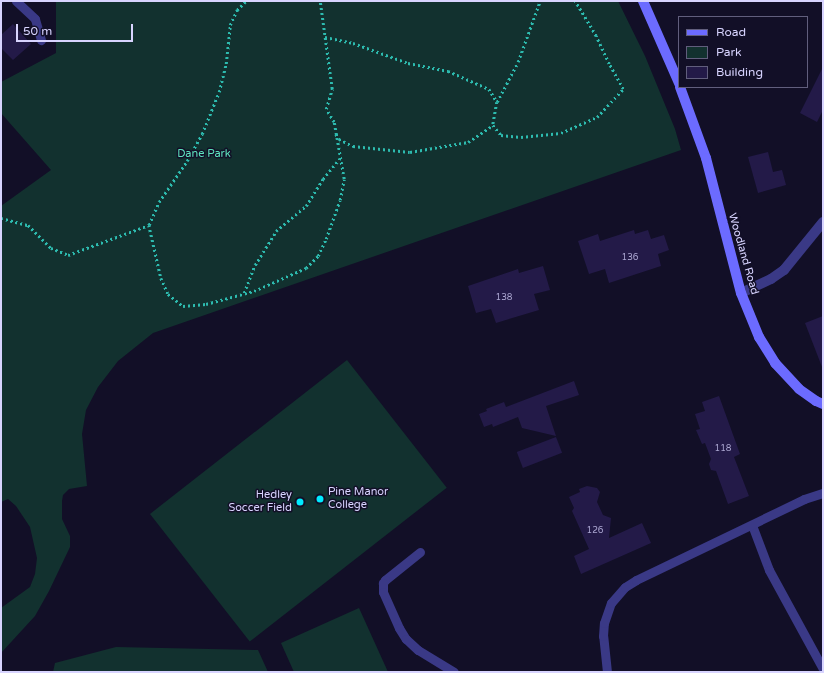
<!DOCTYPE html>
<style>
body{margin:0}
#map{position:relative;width:824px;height:673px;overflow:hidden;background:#120f27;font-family:"Varela Round",sans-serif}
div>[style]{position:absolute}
.green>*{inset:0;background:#12312f;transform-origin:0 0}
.building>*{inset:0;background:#231a48;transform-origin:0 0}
.path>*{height:2.5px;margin-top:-1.25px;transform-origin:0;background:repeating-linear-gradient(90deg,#2dbbaf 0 2px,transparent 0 5px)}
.lane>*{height:9px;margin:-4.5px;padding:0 4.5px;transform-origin:4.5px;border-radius:4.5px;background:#3a3986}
.street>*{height:10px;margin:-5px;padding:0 5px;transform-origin:5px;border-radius:5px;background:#3a3986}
.secondary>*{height:10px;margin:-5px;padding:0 5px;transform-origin:5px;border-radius:5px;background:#6c6bff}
.dots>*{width:11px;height:11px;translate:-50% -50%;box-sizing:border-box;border:2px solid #120f27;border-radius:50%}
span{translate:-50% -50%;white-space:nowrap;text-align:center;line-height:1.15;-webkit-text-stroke:3px #120f27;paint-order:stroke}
.number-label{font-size:9px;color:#aba6d1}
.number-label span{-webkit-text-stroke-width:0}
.park-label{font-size:11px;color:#5de2be}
.street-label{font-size:11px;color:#d8d4ff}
.poi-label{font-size:11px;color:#d8d4ff}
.left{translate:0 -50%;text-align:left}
.right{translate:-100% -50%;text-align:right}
.frame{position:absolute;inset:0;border:2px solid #d8d4ff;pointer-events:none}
.legend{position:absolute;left:678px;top:16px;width:130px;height:72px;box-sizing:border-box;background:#120f27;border:1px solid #615e7d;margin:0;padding:5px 7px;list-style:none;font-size:12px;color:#d8d4ff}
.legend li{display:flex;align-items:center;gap:8px;height:20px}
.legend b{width:20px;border:1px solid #615e7d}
.scale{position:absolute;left:16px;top:24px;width:117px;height:18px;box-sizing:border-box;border:2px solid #d8d4ff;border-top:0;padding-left:5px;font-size:12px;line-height:14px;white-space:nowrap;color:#d8d4ff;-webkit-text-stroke:3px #120f27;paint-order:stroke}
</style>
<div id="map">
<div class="green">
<div style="clip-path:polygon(56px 1px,618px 1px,645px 56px,675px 129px,681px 150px,153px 333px,118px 361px,98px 387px,86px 410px,82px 434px,87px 486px,69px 489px,63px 495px,62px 501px,62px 519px,70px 536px,70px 547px,49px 591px,35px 616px,1px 653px,1px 608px,30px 587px,35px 574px,37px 558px,30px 527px,16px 506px,8px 499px,1px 502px,1px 206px,51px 170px,1px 113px,1px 82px,56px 53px)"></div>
<div style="left:347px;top:360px;width:162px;height:250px;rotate:52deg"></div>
<div style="clip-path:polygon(359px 608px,388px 672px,294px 672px,281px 643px)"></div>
<div style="clip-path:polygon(116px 647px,258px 650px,268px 672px,53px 672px,55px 663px)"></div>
</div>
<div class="building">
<div style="clip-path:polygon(13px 24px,31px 44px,13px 60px,1px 48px,1px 35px)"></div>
<div style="clip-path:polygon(823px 67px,823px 110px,817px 122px,800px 113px)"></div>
<div style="clip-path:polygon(768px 152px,773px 172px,782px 170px,786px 185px,758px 193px,748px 157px)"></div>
<div style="clip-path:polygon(634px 230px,635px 234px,648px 230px,651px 239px,664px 235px,669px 250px,658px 254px,661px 266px,609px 283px,605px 269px,589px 274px,578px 241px,598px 234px,600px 241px)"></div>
<div style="clip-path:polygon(543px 266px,550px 290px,534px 294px,539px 310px,496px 323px,491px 309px,476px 313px,468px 286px,518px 269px,519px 273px)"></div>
<div style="clip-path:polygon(823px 316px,823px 366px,822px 367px,805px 323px)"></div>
<div style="clip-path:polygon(574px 381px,579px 395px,546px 406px,556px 436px,522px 428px,518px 417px,493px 427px,492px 424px,484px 427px,479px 414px,487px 411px,486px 409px,504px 402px,506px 407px)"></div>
<div style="clip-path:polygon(719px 396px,740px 454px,734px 457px,749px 496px,728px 504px,716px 471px,711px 470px,709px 464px,711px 459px,705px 443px,702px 444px,696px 430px,700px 429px,695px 414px,705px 411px,702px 402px)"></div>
<div style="left:556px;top:437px;width:17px;height:42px;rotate:69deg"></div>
<div style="clip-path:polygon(587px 486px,597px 488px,600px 492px,597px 502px,603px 515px,611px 518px,609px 538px,642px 523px,651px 543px,581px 574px,574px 556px,589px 549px,572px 511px,574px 508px,569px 497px,580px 492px,579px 489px)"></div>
</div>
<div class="path">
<div style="left:325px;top:37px;width:29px;rotate:12deg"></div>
<div style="left:353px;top:43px;width:59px;rotate:20deg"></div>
<div style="left:408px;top:63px;width:41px;rotate:11.3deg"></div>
<div style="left:448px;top:71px;width:45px;rotate:23.7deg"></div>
<div style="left:489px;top:89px;width:15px;rotate:58deg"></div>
<div style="left:497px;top:102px;width:23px;rotate:100deg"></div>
<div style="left:497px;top:102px;width:45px;rotate:-62.3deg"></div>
<div style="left:518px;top:62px;width:65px;rotate:-70.2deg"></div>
<div style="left:336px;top:134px;width:6px;rotate:59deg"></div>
<div style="left:339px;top:139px;width:16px;rotate:27deg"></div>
<div style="left:353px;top:146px;width:57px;rotate:6deg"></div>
<div style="left:410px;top:152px;width:59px;rotate:-9.8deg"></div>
<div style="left:468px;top:142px;width:30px;rotate:-34deg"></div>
<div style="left:493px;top:125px;width:13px;rotate:51deg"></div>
<div style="left:501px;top:135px;width:20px;rotate:6deg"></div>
<div style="left:521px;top:137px;width:40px;rotate:-5.7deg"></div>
<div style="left:561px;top:133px;width:39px;rotate:-24deg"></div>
<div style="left:597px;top:117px;width:38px;rotate:-47deg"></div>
<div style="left:623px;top:89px;width:29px;rotate:-119deg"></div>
<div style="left:609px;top:64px;width:31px;rotate:-115deg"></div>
<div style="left:596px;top:36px;width:41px;rotate:-121deg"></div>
<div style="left:1px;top:218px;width:28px;rotate:15deg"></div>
<div style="left:28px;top:225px;width:33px;rotate:45deg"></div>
<div style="left:51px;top:248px;width:18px;rotate:22deg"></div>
<div style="left:68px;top:255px;width:86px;rotate:-20.3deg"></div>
<div style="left:149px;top:225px;width:54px;rotate:77.2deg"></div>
<div style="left:161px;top:278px;width:17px;rotate:66deg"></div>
<div style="left:168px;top:294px;width:19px;rotate:39deg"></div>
<div style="left:183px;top:306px;width:23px;rotate:-5deg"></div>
<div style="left:206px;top:304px;width:50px;rotate:-15.2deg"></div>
<div style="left:254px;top:291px;width:57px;rotate:-23.9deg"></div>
<div style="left:306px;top:268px;width:17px;rotate:-45deg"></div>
<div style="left:318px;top:256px;width:19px;rotate:-65deg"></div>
<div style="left:326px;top:239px;width:41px;rotate:-70.3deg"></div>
<div style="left:340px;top:200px;width:21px;rotate:-79deg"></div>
<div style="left:344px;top:179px;width:58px;rotate:-100deg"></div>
<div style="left:334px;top:122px;width:15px;rotate:-122deg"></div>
<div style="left:326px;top:109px;width:21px;rotate:-73deg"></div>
<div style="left:332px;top:89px;width:89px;rotate:-97.8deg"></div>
<div style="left:149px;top:225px;width:25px;rotate:-67deg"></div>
<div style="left:159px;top:202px;width:50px;rotate:-55.7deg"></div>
<div style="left:187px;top:161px;width:31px;rotate:-61deg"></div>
<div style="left:202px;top:134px;width:45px;rotate:-68deg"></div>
<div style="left:219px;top:92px;width:29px;rotate:-76deg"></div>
<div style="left:226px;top:64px;width:39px;rotate:-84deg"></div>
<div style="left:230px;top:25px;width:17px;rotate:-65deg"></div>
<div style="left:237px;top:10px;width:13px;rotate:-45deg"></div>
<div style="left:244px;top:293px;width:30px;rotate:-69deg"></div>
<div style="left:255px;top:265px;width:40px;rotate:-58deg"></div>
<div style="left:276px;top:231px;width:39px;rotate:-40deg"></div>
<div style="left:306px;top:206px;width:32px;rotate:-58deg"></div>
<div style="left:323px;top:179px;width:26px;rotate:-51deg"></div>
</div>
<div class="lane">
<div style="left:16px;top:1px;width:26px;rotate:43deg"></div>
<div style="left:35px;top:19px;width:22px;rotate:74deg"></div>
<div style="left:752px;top:525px;width:48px;rotate:69.3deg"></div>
<div style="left:769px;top:570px;width:113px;rotate:61.4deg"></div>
<div style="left:420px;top:552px;width:45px;rotate:141.3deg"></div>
<div style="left:385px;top:580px;width:4px;rotate:124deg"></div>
<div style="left:383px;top:583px;width:9px;rotate:90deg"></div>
<div style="left:383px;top:592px;width:39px;rotate:66deg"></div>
<div style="left:399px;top:628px;width:13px;rotate:58deg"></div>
<div style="left:406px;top:639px;width:16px;rotate:43deg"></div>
<div style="left:418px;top:650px;width:42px;rotate:31.4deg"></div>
<div style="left:607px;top:672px;width:36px;rotate:-96deg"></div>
<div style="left:603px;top:636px;width:13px;rotate:-86deg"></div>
<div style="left:604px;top:623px;width:21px;rotate:-71deg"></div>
<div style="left:611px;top:603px;width:21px;rotate:-49deg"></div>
<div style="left:625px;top:587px;width:13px;rotate:-32deg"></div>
<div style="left:636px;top:580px;width:187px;rotate:-25.7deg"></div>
<div style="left:804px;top:499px;width:20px;rotate:-18deg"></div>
</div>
<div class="street">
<div style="left:741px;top:293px;width:33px;rotate:-25deg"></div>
<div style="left:771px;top:279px;width:16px;rotate:-35deg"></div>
<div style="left:784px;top:270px;width:62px;rotate:-50.9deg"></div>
</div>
<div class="secondary">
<div style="left:643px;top:1px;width:90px;rotate:66.3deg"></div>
<div style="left:680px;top:87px;width:76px;rotate:69.9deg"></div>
<div style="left:706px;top:158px;width:139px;rotate:75.5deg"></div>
<div style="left:741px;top:293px;width:48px;rotate:67.8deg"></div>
<div style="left:759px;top:337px;width:31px;rotate:58deg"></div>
<div style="left:775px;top:363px;width:35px;rotate:47deg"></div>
<div style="left:799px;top:389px;width:21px;rotate:35deg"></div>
<div style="left:816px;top:401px;width:8px;rotate:23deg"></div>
</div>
<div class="dots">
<div style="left:320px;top:499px;background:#00ebff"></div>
<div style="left:300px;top:502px;background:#00ebff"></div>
</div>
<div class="number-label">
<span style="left:630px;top:258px">136</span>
<span style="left:504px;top:298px">138</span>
<span style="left:723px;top:449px">118</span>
<span style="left:595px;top:531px">126</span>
</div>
<div class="park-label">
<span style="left:204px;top:154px">Dane Park</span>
</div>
<div class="street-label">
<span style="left:743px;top:254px;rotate:74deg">Woodland Road</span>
</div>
<div class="poi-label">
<span class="left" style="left:328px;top:499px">Pine Manor<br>College</span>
<span class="right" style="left:292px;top:502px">Hedley<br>Soccer Field</span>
</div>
<div class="frame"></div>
<ul class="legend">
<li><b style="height:5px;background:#6c6bff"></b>Road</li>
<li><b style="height:11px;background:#12312f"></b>Park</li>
<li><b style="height:11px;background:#231a48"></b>Building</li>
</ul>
<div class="scale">50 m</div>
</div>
